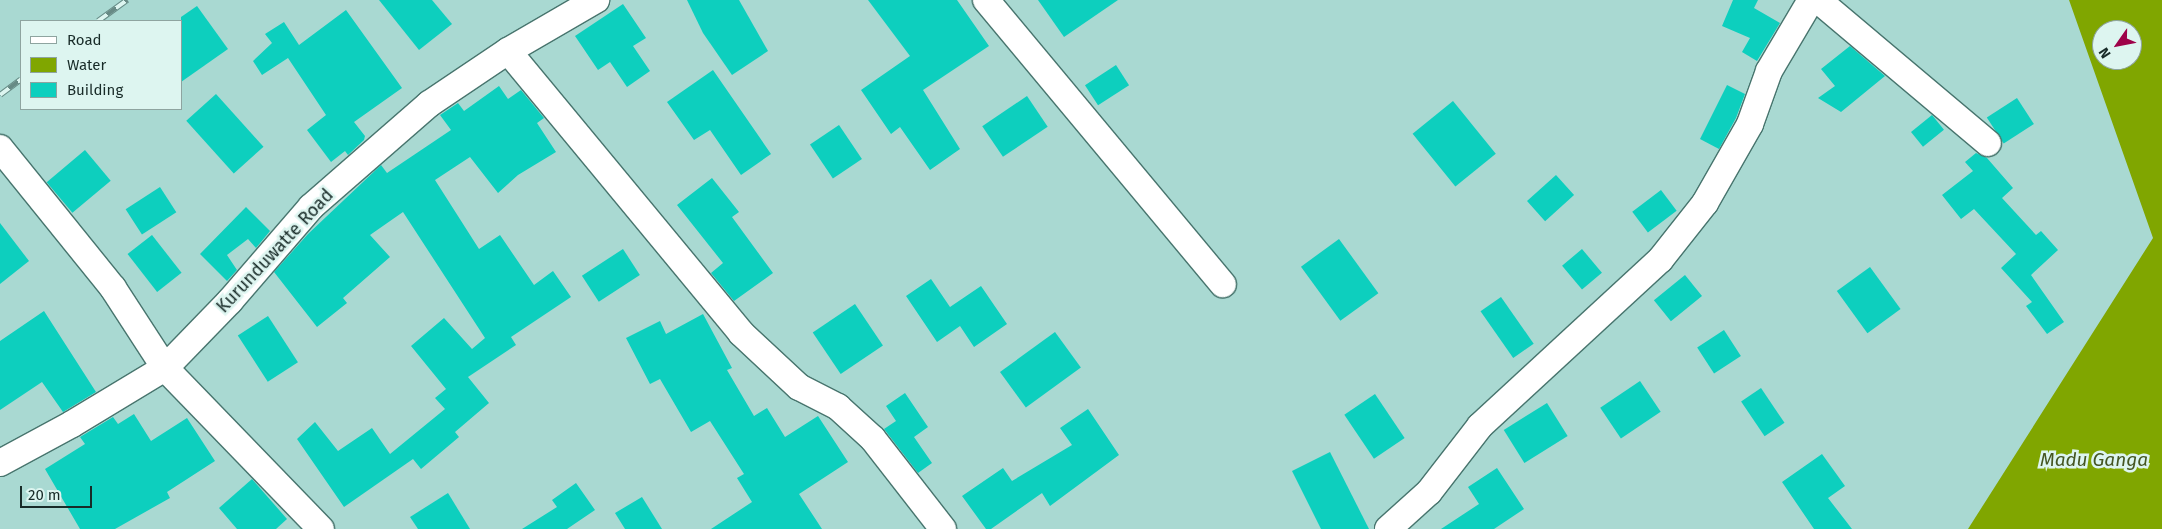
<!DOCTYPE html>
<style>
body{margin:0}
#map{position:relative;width:2162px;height:529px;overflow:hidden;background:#a9d9d2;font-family:"Fira Sans",sans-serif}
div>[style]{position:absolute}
.water>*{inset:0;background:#80a600}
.building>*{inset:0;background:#0dcfbe;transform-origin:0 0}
.roads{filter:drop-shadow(1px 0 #48756e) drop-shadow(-1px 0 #48756e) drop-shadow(0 1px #48756e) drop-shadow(0 -1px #48756e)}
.minor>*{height:26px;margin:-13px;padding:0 13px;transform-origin:13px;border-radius:13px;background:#fff}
.rail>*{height:5.5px;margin-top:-2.75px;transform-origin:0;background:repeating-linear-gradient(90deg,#ddf5f0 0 11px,#678a85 0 22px);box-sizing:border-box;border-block:1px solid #678a85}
span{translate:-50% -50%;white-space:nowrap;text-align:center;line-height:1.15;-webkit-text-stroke:5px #ddf5f0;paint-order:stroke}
.street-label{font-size:18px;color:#182b28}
.water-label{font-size:19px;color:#455622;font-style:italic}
.legend{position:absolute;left:20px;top:20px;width:162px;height:90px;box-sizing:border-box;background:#ddf5f0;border:1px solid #8ea4a0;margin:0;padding:6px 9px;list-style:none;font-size:15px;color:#182b28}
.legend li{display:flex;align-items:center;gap:10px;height:25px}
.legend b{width:25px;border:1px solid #8ea4a0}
.north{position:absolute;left:2092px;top:20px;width:50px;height:50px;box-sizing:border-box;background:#ddf5f0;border:1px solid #8ea4a0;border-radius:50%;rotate:237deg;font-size:14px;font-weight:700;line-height:20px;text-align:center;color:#182b28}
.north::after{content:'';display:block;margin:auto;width:18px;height:22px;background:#9e0249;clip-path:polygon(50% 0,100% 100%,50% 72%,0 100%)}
.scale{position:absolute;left:20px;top:486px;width:72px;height:22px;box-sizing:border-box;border:2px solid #182b28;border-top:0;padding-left:6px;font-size:15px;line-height:18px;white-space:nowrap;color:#182b28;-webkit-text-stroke:4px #ddf5f0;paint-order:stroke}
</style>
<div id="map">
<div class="water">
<div style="clip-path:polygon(evenodd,2069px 0,2162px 0,2162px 529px,1968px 529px,2153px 238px,2069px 0,2102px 30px,2132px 30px,2132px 60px,2102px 60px,2102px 30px)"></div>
</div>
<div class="building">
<div style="clip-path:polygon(379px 0,432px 0,452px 24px,419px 50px)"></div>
<div style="clip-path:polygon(687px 0,739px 0,768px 51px,732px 75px,703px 33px)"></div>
<div style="clip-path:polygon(868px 0,957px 0,989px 46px,923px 90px,960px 149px,930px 170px,900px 127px,891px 134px,861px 90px,910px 56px)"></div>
<div style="clip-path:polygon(1038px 0,1118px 0,1064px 37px)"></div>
<div style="clip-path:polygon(1733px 0,1758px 0,1754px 8px,1780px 23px,1757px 61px,1742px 52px,1750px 38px,1722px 26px)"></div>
<div style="clip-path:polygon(623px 4px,646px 38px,633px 46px,650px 71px,627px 87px,610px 62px,598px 70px,575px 36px)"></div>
<div style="clip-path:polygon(197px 6px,228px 49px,181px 82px,181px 17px)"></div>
<div style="clip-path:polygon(346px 10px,402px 88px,354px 122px,365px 136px,364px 140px,348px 155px,345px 151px,331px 162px,307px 130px,326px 115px,288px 58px,262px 75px,253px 61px,272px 43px,265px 34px,284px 22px,299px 45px)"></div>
<div style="clip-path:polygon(1850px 46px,1885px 76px,1841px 112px,1818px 98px,1835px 86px,1821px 69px)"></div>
<div style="left:1116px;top:65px;width:24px;height:37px;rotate:57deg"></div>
<div style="clip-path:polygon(713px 70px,771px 154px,741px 175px,710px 130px,694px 140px,667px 102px)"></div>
<div style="clip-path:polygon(1727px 85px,1745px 94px,1736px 118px,1719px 149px,1700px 139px)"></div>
<div style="clip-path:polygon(499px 86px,508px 99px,521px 90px,544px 118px,537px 123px,556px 152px,518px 175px,498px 193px,470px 157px,435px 180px,479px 249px,500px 235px,534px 285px,553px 271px,571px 297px,511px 337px,516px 345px,468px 377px,489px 403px,455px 432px,459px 437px,421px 469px,413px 459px,344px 507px,297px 439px,315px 422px,338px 451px,372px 428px,390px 454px,445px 409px,435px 398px,446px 389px,411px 346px,444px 318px,472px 349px,485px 338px,403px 212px,370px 235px,390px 257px,343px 298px,347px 303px,317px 327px,274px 272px,308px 234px,381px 165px,387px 173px,451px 130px,440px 115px,458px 103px,464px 111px)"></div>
<div style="left:216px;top:94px;width:71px;height:40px;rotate:48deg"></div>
<div style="left:1027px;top:96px;width:37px;height:54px;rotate:56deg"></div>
<div style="left:2017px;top:98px;width:31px;height:36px;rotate:57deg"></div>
<div style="left:1453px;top:101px;width:68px;height:52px;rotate:51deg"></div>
<div style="left:1932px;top:115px;width:19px;height:27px;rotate:51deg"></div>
<div style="left:839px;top:125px;width:41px;height:35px;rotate:56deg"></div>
<div style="left:85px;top:150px;width:40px;height:50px;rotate:50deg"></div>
<div style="clip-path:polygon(1976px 153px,1987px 158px,2013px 188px,2002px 198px,2036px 235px,2041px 231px,2058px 250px,2031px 275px,2064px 322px,2047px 334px,2026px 306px,2032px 302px,2001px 268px,2016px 254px,1974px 209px,1961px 219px,1942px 195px,1973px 171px,1965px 162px)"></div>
<div style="left:1556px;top:175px;width:27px;height:39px;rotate:48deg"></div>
<div style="clip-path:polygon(712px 178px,739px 212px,732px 217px,773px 273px,734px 301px,711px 273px,723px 263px,677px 205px)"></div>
<div style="left:160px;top:187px;width:30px;height:41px;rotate:57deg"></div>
<div style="left:1661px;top:190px;width:26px;height:36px;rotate:53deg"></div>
<div style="clip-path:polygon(246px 207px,270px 231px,256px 248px,248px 239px,227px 255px,237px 270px,227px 281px,200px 254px)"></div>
<div style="clip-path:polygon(0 223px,29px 261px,0 284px)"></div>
<div style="left:152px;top:235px;width:48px;height:31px;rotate:52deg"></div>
<div style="left:1339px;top:239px;width:67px;height:47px;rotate:54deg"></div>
<div style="left:623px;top:249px;width:31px;height:49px;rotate:57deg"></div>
<div style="left:1582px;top:249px;width:31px;height:26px;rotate:50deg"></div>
<div style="left:1870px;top:267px;width:52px;height:41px;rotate:54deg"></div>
<div style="left:1685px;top:275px;width:27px;height:40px;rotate:51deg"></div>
<div style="clip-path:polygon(931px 279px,950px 307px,981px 286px,1007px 324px,974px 347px,960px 326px,937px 342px,906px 296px)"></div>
<div style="left:1501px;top:297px;width:57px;height:25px;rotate:55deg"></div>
<div style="left:855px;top:304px;width:50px;height:51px;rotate:56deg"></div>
<div style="clip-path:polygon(44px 311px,96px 392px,63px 412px,42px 382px,0 410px,0 341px)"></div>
<div style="clip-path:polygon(703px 314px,732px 368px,727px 370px,754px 416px,767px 408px,785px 437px,818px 416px,848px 462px,799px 494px,822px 529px,711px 529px,752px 502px,737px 478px,744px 474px,710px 421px,691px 432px,660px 379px,650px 384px,626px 338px,660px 321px,666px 334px)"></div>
<div style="left:268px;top:316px;width:55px;height:36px;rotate:57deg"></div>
<div style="left:1724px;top:330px;width:31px;height:32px;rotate:57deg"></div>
<div style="left:1055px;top:332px;width:44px;height:68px;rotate:54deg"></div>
<div style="left:1640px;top:381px;width:37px;height:48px;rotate:56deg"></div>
<div style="left:1761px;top:388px;width:42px;height:24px;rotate:56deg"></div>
<div style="clip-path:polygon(905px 393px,928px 427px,914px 437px,932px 463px,918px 473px,884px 429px,896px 421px,886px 406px)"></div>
<div style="left:1375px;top:394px;width:53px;height:37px;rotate:56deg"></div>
<div style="left:1547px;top:403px;width:39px;height:51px;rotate:58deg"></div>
<div style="clip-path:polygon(1088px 409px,1119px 455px,1050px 506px,1042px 493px,991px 529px,986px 529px,962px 496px,1003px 468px,1012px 481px,1072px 445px,1060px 428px)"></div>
<div style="clip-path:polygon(134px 414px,151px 441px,187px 418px,215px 461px,167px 492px,170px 498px,115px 529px,80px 529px,45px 469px,85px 444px,80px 437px,113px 417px,118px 424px)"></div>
<div style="clip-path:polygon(1330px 452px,1369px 529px,1321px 529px,1292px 471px)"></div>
<div style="clip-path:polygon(1822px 454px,1845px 486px,1828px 498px,1852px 529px,1814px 529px,1782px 482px)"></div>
<div style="clip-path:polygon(1497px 468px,1524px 509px,1494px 529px,1441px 529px,1479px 504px,1468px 487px)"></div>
<div style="clip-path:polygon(252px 479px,287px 519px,276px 529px,237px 529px,219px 508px)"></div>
<div style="clip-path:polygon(576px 483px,595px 510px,567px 529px,522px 529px,557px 507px,552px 500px)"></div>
<div style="clip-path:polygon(448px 493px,470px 529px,418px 529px,410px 517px)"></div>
<div style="clip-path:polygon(642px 497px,662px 529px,625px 529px,615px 513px)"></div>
</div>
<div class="roads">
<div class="minor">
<div style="left:986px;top:0;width:370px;rotate:50.2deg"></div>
<div style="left:1818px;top:0;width:222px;rotate:40.1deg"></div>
<div style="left:508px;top:51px;width:366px;rotate:50.4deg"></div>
<div style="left:741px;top:333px;width:79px;rotate:43deg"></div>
<div style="left:799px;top:387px;width:44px;rotate:27.1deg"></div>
<div style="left:838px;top:407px;width:47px;rotate:42.4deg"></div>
<div style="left:873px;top:439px;width:114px;rotate:52.1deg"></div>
<div style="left:0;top:148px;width:180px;rotate:51.1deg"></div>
<div style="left:113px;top:288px;width:95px;rotate:57deg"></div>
<div style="left:165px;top:368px;width:224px;rotate:45.9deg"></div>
<div style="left:0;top:463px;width:82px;rotate:-28.4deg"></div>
<div style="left:72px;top:424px;width:109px;rotate:-31.1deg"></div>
<div style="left:165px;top:368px;width:93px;rotate:-45.9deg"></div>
<div style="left:230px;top:301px;width:124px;rotate:-49.2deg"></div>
<div style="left:311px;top:207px;width:157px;rotate:-41.1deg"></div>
<div style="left:429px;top:104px;width:95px;rotate:-33.9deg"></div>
<div style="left:508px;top:51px;width:102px;rotate:-30.1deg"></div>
<div style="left:1388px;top:529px;width:55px;rotate:-42.1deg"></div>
<div style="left:1429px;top:492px;width:83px;rotate:-52.3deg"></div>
<div style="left:1480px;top:426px;width:245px;rotate:-42.7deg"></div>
<div style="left:1660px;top:260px;width:73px;rotate:-51.7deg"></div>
<div style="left:1705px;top:203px;width:91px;rotate:-60.3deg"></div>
<div style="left:1750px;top:124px;width:56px;rotate:-70.3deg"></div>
<div style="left:1769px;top:71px;width:82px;rotate:-59.4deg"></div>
</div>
</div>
<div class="rail">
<div style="left:98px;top:21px;width:36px;rotate:-36deg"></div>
<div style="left:0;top:95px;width:26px;rotate:-37deg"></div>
</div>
<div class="street-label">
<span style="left:275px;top:251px;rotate:-47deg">Kurunduwatte Road</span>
</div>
<div class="water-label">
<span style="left:2094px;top:460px">Madu Ganga</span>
</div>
<ul class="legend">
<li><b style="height:6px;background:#fff"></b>Road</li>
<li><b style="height:14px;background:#80a600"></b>Water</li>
<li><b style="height:14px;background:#0dcfbe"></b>Building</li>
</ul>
<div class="north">N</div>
<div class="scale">20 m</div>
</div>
